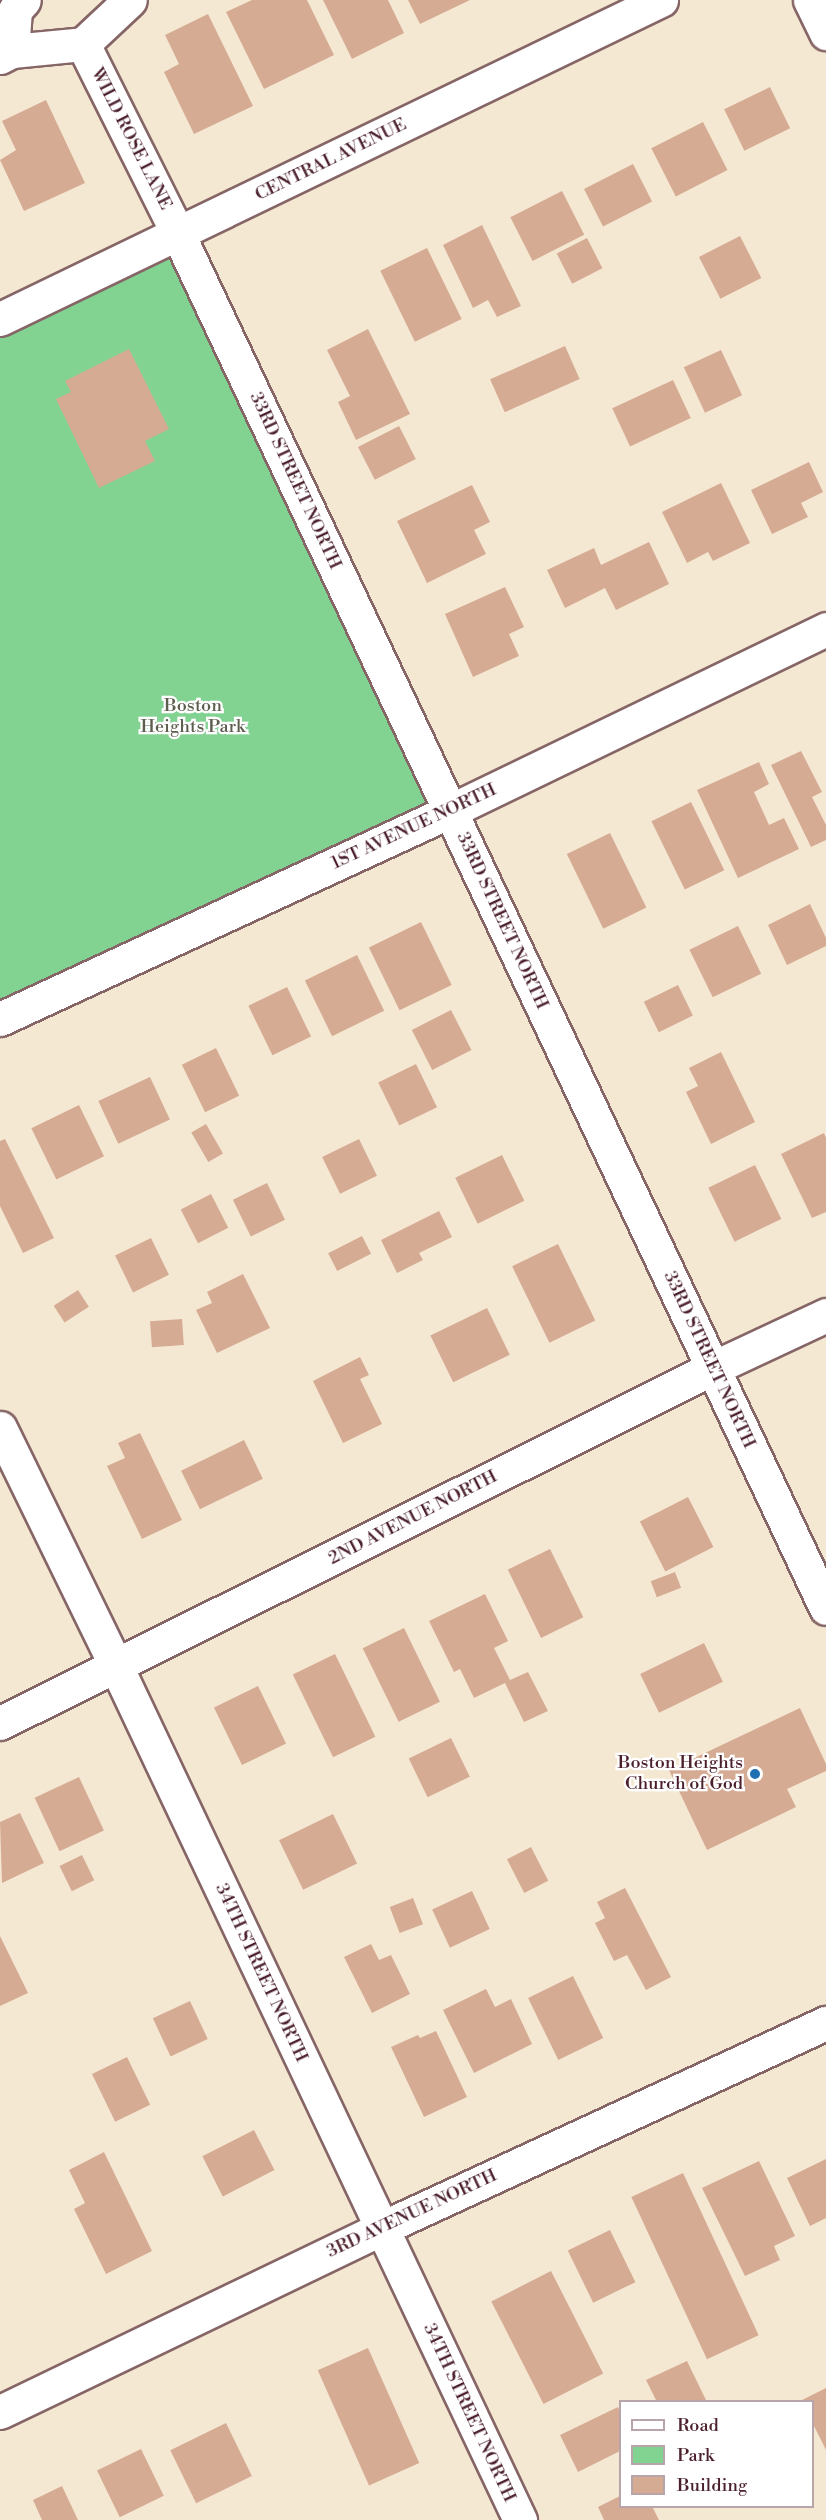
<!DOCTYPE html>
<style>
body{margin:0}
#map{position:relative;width:826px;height:2520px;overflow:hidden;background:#f5e8d3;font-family:"Libre Bodoni",serif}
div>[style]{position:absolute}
.green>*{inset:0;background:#82d292}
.building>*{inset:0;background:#d6ab94;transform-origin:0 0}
.roads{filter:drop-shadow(2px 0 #866566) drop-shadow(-2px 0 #866566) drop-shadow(0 2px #866566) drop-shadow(0 -2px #866566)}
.minor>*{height:33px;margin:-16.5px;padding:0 16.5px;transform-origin:16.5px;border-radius:16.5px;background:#fff}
.tertiary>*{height:33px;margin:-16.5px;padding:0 16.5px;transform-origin:16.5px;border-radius:16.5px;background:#fff}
.secondary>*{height:33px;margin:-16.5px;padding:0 16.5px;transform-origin:16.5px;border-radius:16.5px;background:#fff}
.dots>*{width:16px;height:16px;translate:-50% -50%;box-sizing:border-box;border:3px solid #fff;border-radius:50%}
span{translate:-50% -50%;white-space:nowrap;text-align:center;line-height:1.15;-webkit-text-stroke:4.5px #fff;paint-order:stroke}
.street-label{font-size:18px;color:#4a1f2b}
.park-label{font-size:18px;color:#5e5e4f}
.poi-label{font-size:18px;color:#4a1f2b}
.right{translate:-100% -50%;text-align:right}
.legend{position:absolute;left:619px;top:2400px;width:195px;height:108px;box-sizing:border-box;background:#fff;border:2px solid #b7a5aa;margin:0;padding:8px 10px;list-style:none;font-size:18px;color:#4a1f2b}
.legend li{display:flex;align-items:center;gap:12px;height:30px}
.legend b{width:30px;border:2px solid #b7a5aa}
</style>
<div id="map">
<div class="green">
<div style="clip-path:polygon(178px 234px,450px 811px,0 1019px,0 319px)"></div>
</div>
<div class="building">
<div style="clip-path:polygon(252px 0,307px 0,334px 55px,264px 89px,226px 12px)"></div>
<div style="clip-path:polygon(323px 0,388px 0,404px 33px,352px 59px)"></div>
<div style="clip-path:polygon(408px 0,470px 0,420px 24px)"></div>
<div style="clip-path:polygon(208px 14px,253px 106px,194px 134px,164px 72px,179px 64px,165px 35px)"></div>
<div style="left:770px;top:87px;width:46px;height:51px;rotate:64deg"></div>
<div style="clip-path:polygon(46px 100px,85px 183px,24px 211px,0 160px,16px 150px,2px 121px)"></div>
<div style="left:703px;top:122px;width:54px;height:58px;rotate:63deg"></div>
<div style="left:633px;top:164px;width:42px;height:55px;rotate:63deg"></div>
<div style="left:562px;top:191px;width:49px;height:58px;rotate:63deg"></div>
<div style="clip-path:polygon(482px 225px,521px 306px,497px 317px,488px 300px,473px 308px,443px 245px)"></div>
<div style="left:740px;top:236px;width:47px;height:46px;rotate:63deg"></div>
<div style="left:587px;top:238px;width:34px;height:34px;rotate:63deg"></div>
<div style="left:427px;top:248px;width:79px;height:52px;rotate:64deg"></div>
<div style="clip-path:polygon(368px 329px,410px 414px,356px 440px,338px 402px,350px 396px,327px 350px)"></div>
<div style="left:565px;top:346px;width:36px;height:82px;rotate:66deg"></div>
<div style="clip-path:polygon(129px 349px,169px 429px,145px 441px,155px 461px,99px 488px,56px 399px,71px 392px,65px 381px)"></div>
<div style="left:721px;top:350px;width:50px;height:41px;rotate:65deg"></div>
<div style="left:673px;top:380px;width:42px;height:67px;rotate:65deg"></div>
<div style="left:399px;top:426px;width:37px;height:46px;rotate:63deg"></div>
<div style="clip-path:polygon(809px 462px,823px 492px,801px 503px,808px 517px,772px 534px,751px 490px)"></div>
<div style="clip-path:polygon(721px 483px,750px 543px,713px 561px,708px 552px,687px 563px,662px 512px)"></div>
<div style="clip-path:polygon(472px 485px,490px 522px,474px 530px,486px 554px,427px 583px,397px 521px)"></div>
<div style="clip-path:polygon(649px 542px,669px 584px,616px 610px,605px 588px,565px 608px,547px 570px,594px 548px,601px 565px)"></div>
<div style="clip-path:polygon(505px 587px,524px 627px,509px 634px,519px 656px,473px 677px,445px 614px)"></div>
<div style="clip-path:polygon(801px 751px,822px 792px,812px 797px,826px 825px,826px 840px,811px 847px,771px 765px)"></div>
<div style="clip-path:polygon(759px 762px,769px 784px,754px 792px,769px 825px,784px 818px,799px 849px,738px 878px,697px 790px)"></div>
<div style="left:691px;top:802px;width:76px;height:44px;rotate:64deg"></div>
<div style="left:610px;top:833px;width:83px;height:48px;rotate:64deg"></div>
<div style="clip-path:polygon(810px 904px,826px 938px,826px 946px,787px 965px,768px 925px)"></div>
<div style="left:421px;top:922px;width:70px;height:58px;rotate:64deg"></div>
<div style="left:738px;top:926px;width:53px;height:54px;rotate:64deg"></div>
<div style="left:357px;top:955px;width:62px;height:58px;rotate:64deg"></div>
<div style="left:678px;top:985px;width:34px;height:38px;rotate:64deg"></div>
<div style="left:287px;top:987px;width:55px;height:43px;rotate:64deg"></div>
<div style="left:451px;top:1010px;width:45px;height:44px;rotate:63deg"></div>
<div style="left:216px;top:1048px;width:53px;height:38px;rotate:64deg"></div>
<div style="clip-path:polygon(721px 1052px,755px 1122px,711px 1144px,686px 1092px,698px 1086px,689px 1068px)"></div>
<div style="left:416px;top:1064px;width:48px;height:42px;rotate:64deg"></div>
<div style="left:150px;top:1077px;width:47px;height:57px;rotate:65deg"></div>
<div style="left:79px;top:1105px;width:57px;height:53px;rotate:64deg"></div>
<div style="left:206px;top:1124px;width:34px;height:17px;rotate:60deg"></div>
<div style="clip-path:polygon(824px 1133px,826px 1138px,826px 1212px,812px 1218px,781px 1154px)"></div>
<div style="clip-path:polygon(5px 1139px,54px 1238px,23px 1253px,0 1206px,0 1141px)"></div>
<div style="left:359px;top:1139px;width:41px;height:41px;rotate:64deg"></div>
<div style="left:502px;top:1155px;width:51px;height:52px;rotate:64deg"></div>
<div style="left:755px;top:1165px;width:60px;height:52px;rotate:64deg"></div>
<div style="left:267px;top:1183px;width:41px;height:38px;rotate:64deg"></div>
<div style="left:211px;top:1194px;width:38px;height:34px;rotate:63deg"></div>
<div style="clip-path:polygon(439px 1211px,452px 1237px,419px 1253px,423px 1260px,397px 1273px,381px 1240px)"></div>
<div style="left:362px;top:1236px;width:20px;height:38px;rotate:63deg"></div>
<div style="left:151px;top:1238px;width:41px;height:40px;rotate:64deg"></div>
<div style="left:558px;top:1244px;width:85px;height:51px;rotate:64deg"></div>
<div style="clip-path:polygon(243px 1274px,270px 1328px,217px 1353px,196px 1310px,212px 1303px,207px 1292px)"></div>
<div style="left:78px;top:1290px;width:20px;height:29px;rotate:57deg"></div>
<div style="left:487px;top:1308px;width:52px;height:63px;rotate:64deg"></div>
<div style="left:182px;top:1319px;width:26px;height:32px;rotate:86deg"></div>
<div style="clip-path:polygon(360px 1357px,369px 1375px,360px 1379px,382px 1424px,343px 1443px,313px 1381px)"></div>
<div style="clip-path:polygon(140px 1433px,182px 1520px,142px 1539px,107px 1466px,125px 1458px,118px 1443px)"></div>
<div style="left:244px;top:1440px;width:43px;height:70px;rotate:64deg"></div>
<div style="left:688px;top:1497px;width:56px;height:54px;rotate:63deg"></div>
<div style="left:550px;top:1549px;width:76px;height:47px;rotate:64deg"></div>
<div style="left:675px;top:1572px;width:17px;height:26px;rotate:69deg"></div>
<div style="clip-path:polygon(485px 1594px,508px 1641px,494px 1648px,510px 1680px,528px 1672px,548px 1711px,524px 1722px,505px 1683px,474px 1698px,460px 1669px,454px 1672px,429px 1621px)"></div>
<div style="left:404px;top:1628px;width:82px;height:46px;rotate:64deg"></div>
<div style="left:704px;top:1643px;width:43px;height:71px;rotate:64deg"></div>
<div style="left:335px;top:1654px;width:92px;height:47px;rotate:64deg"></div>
<div style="left:258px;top:1686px;width:64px;height:49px;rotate:64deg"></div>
<div style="clip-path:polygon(800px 1708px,826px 1764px,826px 1771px,787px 1789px,796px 1807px,707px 1850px,669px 1770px)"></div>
<div style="left:451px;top:1738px;width:43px;height:47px;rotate:64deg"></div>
<div style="left:79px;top:1777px;width:59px;height:49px;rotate:65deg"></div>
<div style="clip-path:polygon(20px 1813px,44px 1863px,2px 1883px,0 1822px)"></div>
<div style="left:333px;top:1814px;width:55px;height:60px;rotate:64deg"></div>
<div style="left:531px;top:1847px;width:38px;height:27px;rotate:63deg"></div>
<div style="left:82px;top:1855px;width:28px;height:25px;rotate:64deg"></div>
<div style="clip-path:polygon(625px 1888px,671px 1977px,646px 1990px,627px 1955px,614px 1961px,595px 1923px,605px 1918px,597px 1902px)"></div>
<div style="left:472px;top:1891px;width:42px;height:44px;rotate:65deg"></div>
<div style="left:413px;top:1898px;width:28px;height:25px;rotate:69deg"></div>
<div style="clip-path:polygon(0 1936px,28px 1993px,0 2006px)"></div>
<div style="clip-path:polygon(371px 1944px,379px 1960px,391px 1955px,410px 1994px,372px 2013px,344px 1957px)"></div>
<div style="left:573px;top:1976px;width:69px;height:50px;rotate:64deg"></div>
<div style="clip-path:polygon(486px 1989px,495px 2007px,511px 1999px,532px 2044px,474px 2073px,443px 2010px)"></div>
<div style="left:190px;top:2001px;width:42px;height:41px;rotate:65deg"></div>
<div style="clip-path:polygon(436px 2031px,467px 2097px,424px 2117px,391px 2047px,418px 2035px,420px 2038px)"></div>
<div style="left:127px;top:2057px;width:53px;height:39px;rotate:64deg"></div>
<div style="left:254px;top:2130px;width:45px;height:58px;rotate:63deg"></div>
<div style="clip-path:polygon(104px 2152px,152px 2251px,106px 2274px,74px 2209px,85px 2203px,69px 2170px)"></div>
<div style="clip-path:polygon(826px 2159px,826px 2218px,810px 2226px,787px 2178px)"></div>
<div style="clip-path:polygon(759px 2161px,795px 2236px,774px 2246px,780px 2260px,745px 2276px,702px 2188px)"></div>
<div style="left:683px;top:2173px;width:179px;height:57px;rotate:65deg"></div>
<div style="left:610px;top:2230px;width:58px;height:47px;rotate:64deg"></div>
<div style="left:551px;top:2271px;width:115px;height:67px;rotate:63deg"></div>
<div style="left:368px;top:2348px;width:126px;height:55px;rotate:66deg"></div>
<div style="clip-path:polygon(687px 2361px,706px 2400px,657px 2402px,646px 2380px)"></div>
<div style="clip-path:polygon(826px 2388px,826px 2450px,812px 2422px,812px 2402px,802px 2400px)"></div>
<div style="clip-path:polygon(618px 2407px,620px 2412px,620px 2451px,578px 2472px,560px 2435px)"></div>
<div style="left:226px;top:2423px;width:59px;height:62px;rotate:64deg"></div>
<div style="left:141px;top:2449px;width:52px;height:49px;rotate:64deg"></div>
<div style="clip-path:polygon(62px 2486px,78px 2520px,42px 2520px,33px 2500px)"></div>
<div style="clip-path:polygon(620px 2496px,620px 2506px,652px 2506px,659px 2520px,604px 2520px,598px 2507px)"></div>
</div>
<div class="roads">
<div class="minor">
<div style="left:810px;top:0;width:37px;rotate:64deg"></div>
<div style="left:83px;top:44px;width:212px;rotate:63.4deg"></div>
<div style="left:178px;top:234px;width:1519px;rotate:64.75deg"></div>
<div style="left:12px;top:51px;width:41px;rotate:-85.8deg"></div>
<div style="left:15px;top:10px;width:13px;rotate:-48deg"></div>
<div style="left:0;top:57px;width:13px;rotate:-27deg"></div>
<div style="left:12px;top:51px;width:71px;rotate:-5.6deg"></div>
<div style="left:83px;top:44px;width:64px;rotate:-43.1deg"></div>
<div style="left:0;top:1428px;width:265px;rotate:64deg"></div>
<div style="left:116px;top:1666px;width:945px;rotate:64.68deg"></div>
<div style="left:0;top:2412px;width:424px;rotate:-25.7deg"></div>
<div style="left:382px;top:2228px;width:489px;rotate:-24.8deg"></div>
</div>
<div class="tertiary">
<div style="left:0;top:319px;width:734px;rotate:-25.76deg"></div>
</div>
<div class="secondary">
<div style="left:0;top:1019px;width:496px;rotate:-24.8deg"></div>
<div style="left:450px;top:811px;width:418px;rotate:-25.8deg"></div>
<div style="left:0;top:1723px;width:796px;rotate:-26.47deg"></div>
<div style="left:713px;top:1368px;width:125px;rotate:-25.1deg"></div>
</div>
</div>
<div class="dots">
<div style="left:755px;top:1774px;background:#1f6fb2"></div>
</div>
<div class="street-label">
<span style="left:131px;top:139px;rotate:63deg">WILD ROSE LANE</span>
<span style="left:331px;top:160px;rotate:-26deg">CENTRAL AVENUE</span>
<span style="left:295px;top:481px;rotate:65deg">33RD STREET NORTH</span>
<span style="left:414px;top:827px;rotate:-25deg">1ST AVENUE NORTH</span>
<span style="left:502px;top:921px;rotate:65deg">33RD STREET NORTH</span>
<span style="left:709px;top:1360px;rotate:65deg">33RD STREET NORTH</span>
<span style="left:413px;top:1518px;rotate:-27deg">2ND AVENUE NORTH</span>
<span style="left:261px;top:1973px;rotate:65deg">34TH STREET NORTH</span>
<span style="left:412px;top:2214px;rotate:-25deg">3RD AVENUE NORTH</span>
<span style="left:469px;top:2413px;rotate:65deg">34TH STREET NORTH</span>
</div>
<div class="park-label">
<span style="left:193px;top:717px">Boston<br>Heights Park</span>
</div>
<div class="poi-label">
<span class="right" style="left:743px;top:1774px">Boston Heights<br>Church of God</span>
</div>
<ul class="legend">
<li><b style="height:8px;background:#fff"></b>Road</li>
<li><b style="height:16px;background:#82d292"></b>Park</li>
<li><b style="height:16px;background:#d6ab94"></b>Building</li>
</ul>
</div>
